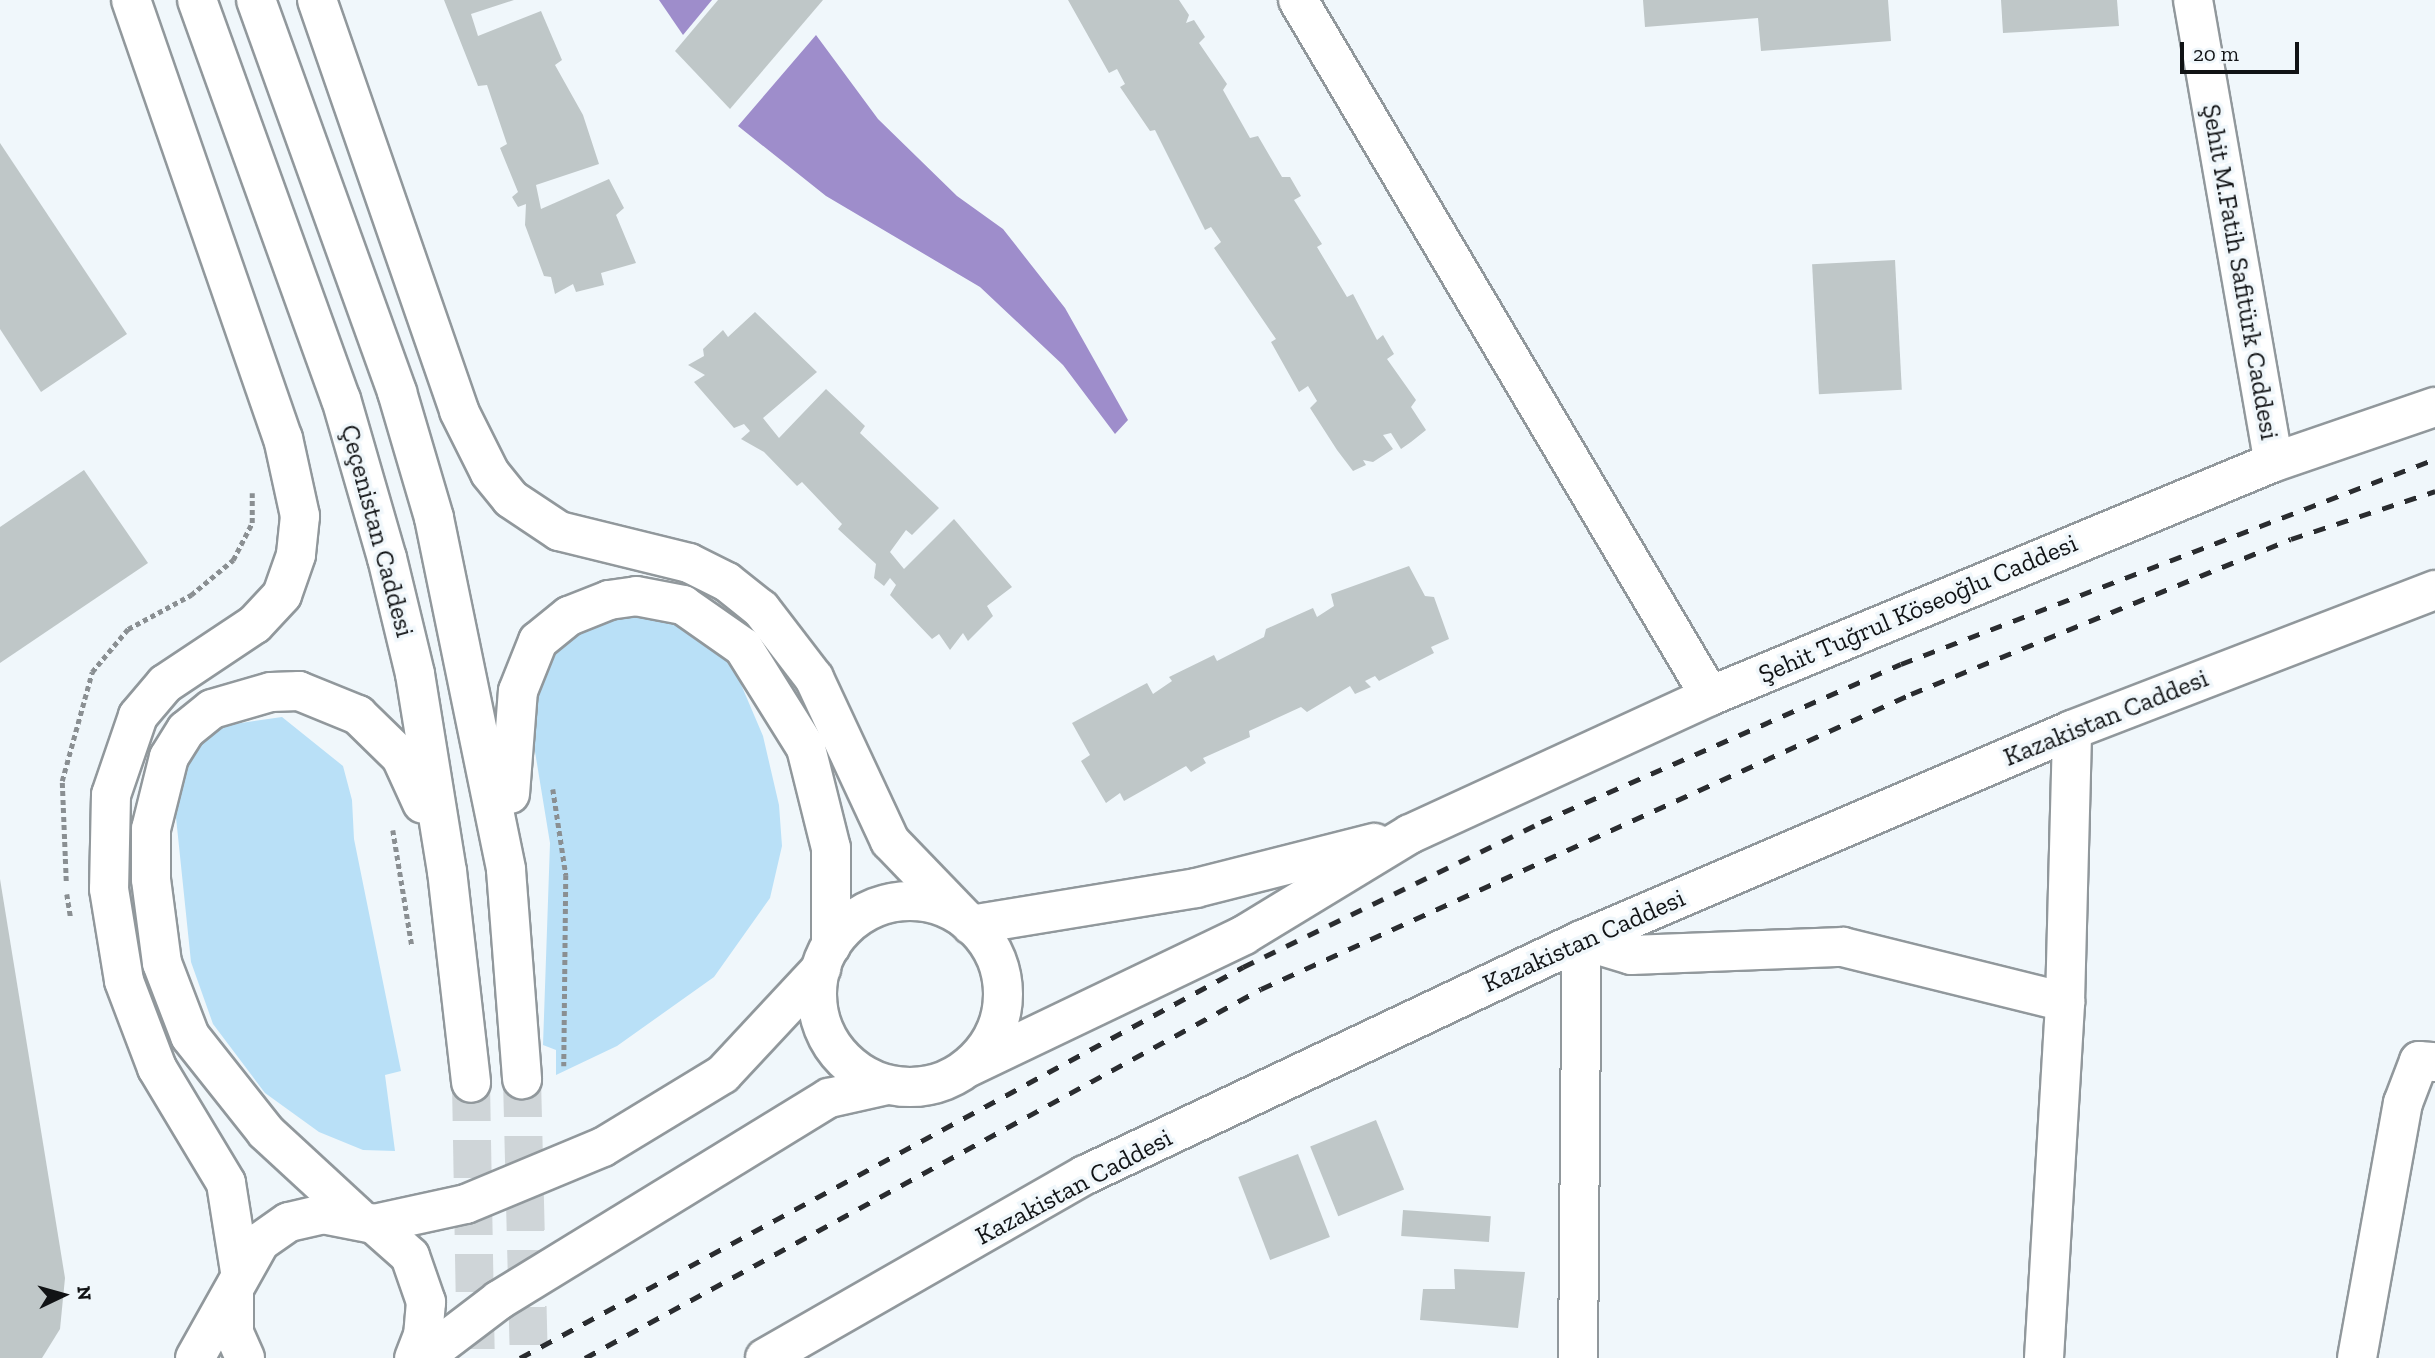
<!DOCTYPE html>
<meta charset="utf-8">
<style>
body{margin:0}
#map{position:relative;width:2435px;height:1358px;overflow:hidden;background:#f0f7fb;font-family:"Zilla Slab",serif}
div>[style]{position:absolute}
.green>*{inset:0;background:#b9e0f7}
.water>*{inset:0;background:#9e8dcb}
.building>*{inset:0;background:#bfc7c8;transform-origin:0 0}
.primary-tunnel>*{height:38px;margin-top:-19px;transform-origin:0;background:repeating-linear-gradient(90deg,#cfd5d8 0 38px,transparent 0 57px)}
.path>*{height:4.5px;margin-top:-2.25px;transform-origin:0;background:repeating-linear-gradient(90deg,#8a8f92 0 5px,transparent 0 8.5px)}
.roads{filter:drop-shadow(2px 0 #91989c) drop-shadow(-2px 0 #91989c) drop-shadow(0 2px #91989c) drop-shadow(0 -2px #91989c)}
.street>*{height:38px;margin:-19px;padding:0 19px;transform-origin:19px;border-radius:19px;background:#fff}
.secondary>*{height:38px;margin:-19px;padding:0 19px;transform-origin:19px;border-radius:19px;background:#fff}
.secondary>.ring{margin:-19px;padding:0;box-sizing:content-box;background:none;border:38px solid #fff;border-radius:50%}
.primary>*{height:38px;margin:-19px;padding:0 19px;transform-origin:19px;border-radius:19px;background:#fff}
.rail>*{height:5px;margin-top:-2.5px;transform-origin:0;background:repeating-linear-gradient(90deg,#2a2c2f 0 12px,transparent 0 24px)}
span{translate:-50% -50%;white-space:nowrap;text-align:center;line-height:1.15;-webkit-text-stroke:7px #f0f7fb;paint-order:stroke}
.street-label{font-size:26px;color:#111315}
.north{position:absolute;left:28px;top:1260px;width:70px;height:70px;-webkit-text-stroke:5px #f0f7fb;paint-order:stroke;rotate:85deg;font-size:19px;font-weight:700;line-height:28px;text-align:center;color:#111315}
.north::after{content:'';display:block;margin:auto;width:24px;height:32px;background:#111315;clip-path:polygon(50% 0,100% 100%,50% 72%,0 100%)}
.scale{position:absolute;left:2180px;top:42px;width:119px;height:32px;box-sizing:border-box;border:4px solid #111315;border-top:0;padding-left:9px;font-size:21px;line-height:24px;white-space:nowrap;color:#111315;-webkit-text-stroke:5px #f0f7fb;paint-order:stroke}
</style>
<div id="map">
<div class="green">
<div style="clip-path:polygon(586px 603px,697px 622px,737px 675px,763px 736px,779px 805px,782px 846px,770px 898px,714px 977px,617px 1046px,556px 1075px,556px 1050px,543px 1045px,550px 843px,527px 703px,534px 662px)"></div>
<div style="clip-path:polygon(282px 717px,343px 766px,352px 800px,354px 839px,401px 1071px,385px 1075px,395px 1151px,363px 1150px,319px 1132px,265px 1093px,213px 1024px,191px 962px,172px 779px,214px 727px)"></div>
</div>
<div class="water">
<div style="clip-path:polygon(659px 0,712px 0,683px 35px)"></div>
<div style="clip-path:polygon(816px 35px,878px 119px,957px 196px,1003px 229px,1065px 308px,1128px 420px,1115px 434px,1063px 365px,980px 287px,826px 196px,738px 126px)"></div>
</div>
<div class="building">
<div style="clip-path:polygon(444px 0,514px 0,471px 14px,478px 36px,541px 11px,562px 60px,555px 65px,583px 115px,599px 164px,536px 185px,541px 209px,609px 179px,624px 208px,616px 215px,636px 263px,601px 273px,604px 285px,576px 292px,573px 284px,555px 294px,551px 277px,544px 276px,525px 225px,526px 204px,518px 207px,512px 197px,518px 192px,500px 148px,507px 144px,487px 85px,478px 86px)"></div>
<div style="clip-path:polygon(718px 0,823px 0,730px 109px,675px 51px)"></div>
<div style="clip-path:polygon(1068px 0,1179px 0,1189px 15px,1186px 23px,1194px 20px,1205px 37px,1199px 43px,1227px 84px,1223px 90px,1250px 138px,1258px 136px,1282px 177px,1290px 177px,1301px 196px,1294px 200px,1322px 244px,1317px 247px,1347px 297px,1353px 294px,1377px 340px,1383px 335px,1394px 354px,1387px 359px,1416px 400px,1411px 407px,1426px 430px,1411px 442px,1401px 449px,1391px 433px,1383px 435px,1393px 449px,1373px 462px,1363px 460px,1366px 465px,1353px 471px,1337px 450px,1310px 408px,1317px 401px,1308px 386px,1299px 392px,1271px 342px,1276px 339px,1214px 248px,1221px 242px,1211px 227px,1205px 230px,1155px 130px,1150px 131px,1120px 87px,1125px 84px,1117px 69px,1109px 73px)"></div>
<div style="clip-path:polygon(1643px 0,1888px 0,1891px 41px,1761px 51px,1758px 18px,1645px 27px)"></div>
<div style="clip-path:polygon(2001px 0,2117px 0,2119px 26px,2003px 33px)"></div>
<div style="clip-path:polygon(0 143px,127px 334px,41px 392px,0 329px)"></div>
<div style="left:1895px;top:260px;width:130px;height:83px;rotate:87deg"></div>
<div style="clip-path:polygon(755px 312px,817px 372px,763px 418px,779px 438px,826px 389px,865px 426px,860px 433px,939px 508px,912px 535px,906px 530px,890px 552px,904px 569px,954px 519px,1012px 587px,987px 606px,993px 616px,968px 641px,963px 633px,950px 650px,939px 634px,932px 639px,890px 595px,896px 585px,890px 578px,884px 586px,874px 578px,876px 564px,838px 529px,842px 524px,802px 482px,797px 486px,764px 452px,741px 439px,750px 431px,744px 424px,734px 428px,694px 382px,705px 375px,688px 365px,704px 356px,703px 349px,723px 330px,728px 337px)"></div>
<div style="clip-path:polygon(84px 470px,148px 563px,0 663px,0 527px)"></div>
<div style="clip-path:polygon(1409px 566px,1425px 596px,1434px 597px,1449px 639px,1431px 647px,1434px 653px,1379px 681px,1375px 676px,1365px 681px,1371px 687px,1355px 694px,1350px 686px,1307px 712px,1301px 707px,1249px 731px,1250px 737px,1203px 758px,1206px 763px,1191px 772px,1186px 766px,1124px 801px,1120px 793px,1106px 803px,1081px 761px,1090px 755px,1072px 723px,1147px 683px,1153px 694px,1172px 681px,1169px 677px,1214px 655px,1217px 661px,1264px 637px,1266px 629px,1313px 608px,1317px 617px,1334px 606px,1331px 594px)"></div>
<div style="clip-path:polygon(0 879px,65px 1278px,60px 1329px,42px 1358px,0 1358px)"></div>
<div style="left:1376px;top:1120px;width:75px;height:71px;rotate:68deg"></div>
<div style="left:1298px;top:1154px;width:89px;height:64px;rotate:69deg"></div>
<div style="left:1403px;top:1210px;width:88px;height:26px;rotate:4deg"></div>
<div style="clip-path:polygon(1454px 1269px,1525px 1272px,1518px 1328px,1420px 1320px,1423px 1289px,1455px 1289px)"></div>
</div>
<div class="primary-tunnel">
<div style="left:522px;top:1079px;width:279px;rotate:88.6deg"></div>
<div style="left:471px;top:1083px;width:275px;rotate:89deg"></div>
</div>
<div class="path">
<div style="left:553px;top:789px;width:87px;rotate:81.4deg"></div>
<div style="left:566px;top:875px;width:191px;rotate:90.6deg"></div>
<div style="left:393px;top:830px;width:118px;rotate:80.7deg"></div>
<div style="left:66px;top:881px;width:100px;rotate:-92.3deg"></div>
<div style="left:62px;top:781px;width:113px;rotate:-74.6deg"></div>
<div style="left:92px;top:672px;width:56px;rotate:-50.1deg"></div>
<div style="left:128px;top:629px;width:72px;rotate:-28.4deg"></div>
<div style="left:191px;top:595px;width:55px;rotate:-39.8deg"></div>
<div style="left:233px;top:560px;width:42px;rotate:-62.8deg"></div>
<div style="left:252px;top:523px;width:30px;rotate:-90deg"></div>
<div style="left:67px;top:894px;width:25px;rotate:81deg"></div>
</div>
<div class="roads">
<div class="street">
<div style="left:1298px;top:0;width:809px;rotate:59.38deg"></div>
<div style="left:1578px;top:1358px;width:418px;rotate:-89.5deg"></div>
<div style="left:1582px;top:940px;width:51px;rotate:17deg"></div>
<div style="left:1631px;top:955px;width:212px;rotate:-2.2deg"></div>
<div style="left:1843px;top:947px;width:229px;rotate:13.9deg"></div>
<div style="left:2044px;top:1358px;width:357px;rotate:-86.6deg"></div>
<div style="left:2065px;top:1002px;width:272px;rotate:-88.5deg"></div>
<div style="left:2357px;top:1358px;width:259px;rotate:-79.8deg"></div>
<div style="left:2403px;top:1103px;width:45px;rotate:-69.1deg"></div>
<div style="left:2419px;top:1061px;width:16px;rotate:4deg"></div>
</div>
<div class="secondary">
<div style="left:2193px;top:0;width:469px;rotate:80.1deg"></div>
<div class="ring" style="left:817px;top:901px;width:148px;height:148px"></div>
<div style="left:971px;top:925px;width:228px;rotate:-9.3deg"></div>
<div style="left:1196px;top:888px;width:184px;rotate:-14.2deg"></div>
<div style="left:969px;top:1067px;width:305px;rotate:-25.6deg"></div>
<div style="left:1244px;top:935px;width:194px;rotate:-31.3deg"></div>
<div style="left:1410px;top:834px;width:330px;rotate:-24.7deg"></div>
<div style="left:1710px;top:696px;width:611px;rotate:-22.53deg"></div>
<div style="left:2274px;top:462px;width:170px;rotate:-18.9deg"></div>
<div style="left:374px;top:1224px;width:94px;rotate:-12.3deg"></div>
<div style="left:466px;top:1204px;width:148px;rotate:-22.6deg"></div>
<div style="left:603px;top:1147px;width:140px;rotate:-31.3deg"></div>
<div style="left:723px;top:1074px;width:144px;rotate:-47deg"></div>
<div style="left:234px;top:1290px;width:43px;rotate:90deg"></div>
<div style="left:234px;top:1333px;width:27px;rotate:66deg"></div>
<div style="left:195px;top:1358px;width:133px;rotate:-60.7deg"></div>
<div style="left:260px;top:1242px;width:35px;rotate:-35deg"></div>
<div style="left:289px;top:1222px;width:35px;rotate:-13deg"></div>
<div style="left:323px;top:1214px;width:52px;rotate:11.1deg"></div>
<div style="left:374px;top:1224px;width:48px;rotate:41.6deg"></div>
<div style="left:410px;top:1256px;width:49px;rotate:70.8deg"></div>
<div style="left:426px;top:1302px;width:33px;rotate:95deg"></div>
<div style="left:423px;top:1335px;width:25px;rotate:111deg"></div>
<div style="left:423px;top:1358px;width:96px;rotate:-37.3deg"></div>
<div style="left:499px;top:1300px;width:387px;rotate:-31.5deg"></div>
<div style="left:829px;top:1098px;width:59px;rotate:-12.6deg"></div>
<div style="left:765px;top:1358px;width:369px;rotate:-29.8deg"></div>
<div style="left:1085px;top:1175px;width:550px;rotate:-25.31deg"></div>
<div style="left:1582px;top:940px;width:533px;rotate:-23.2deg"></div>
<div style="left:2072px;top:730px;width:389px;rotate:-21.1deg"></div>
</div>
<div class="primary">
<div style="left:131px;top:0;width:464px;rotate:70.9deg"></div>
<div style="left:283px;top:438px;width:80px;rotate:77.7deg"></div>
<div style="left:300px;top:516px;width:39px;rotate:96deg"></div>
<div style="left:296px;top:555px;width:42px;rotate:109.3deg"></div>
<div style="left:282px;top:595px;width:40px;rotate:133deg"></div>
<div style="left:255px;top:624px;width:108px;rotate:146.3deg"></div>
<div style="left:165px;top:684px;width:42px;rotate:130.2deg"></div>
<div style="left:138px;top:716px;width:83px;rotate:108.9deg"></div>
<div style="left:111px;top:795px;width:94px;rotate:91.2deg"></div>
<div style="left:109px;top:889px;width:93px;rotate:80.7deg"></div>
<div style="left:124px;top:981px;width:93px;rotate:69.2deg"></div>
<div style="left:157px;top:1068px;width:134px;rotate:59deg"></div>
<div style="left:226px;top:1183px;width:89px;rotate:81deg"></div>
<div style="left:197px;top:0;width:424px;rotate:70.2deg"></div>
<div style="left:341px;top:399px;width:166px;rotate:73.9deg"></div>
<div style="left:387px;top:558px;width:119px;rotate:76.4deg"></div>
<div style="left:415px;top:674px;width:200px;rotate:80.8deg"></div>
<div style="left:447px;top:871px;width:213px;rotate:83.5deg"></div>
<div style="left:256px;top:0;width:417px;rotate:70.2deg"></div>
<div style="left:397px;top:392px;width:131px;rotate:73.6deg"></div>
<div style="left:434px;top:518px;width:359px;rotate:78.4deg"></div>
<div style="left:506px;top:870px;width:210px;rotate:85.6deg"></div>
<div style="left:317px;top:0;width:435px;rotate:70.9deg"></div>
<div style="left:459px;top:411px;width:69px;rotate:63.4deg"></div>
<div style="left:490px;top:473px;width:33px;rotate:51deg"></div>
<div style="left:511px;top:499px;width:58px;rotate:33.7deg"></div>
<div style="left:559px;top:531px;width:134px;rotate:13.8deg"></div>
<div style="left:689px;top:563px;width:42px;rotate:26.6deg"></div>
<div style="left:727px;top:582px;width:43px;rotate:38.5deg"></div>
<div style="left:761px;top:609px;width:87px;rotate:52.5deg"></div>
<div style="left:814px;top:678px;width:180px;rotate:65deg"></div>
<div style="left:890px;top:841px;width:108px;rotate:46.1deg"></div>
<div style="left:510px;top:794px;width:103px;rotate:-85.6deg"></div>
<div style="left:518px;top:691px;width:54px;rotate:-68.2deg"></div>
<div style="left:538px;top:641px;width:40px;rotate:-39deg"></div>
<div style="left:569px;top:616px;width:43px;rotate:-21.8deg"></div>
<div style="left:609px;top:600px;width:27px;rotate:-8deg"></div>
<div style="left:636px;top:596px;width:48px;rotate:10.8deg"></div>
<div style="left:683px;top:605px;width:73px;rotate:35deg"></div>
<div style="left:743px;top:647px;width:119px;rotate:58deg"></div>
<div style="left:806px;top:748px;width:103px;rotate:76deg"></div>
<div style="left:831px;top:848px;width:98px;rotate:90deg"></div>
<div style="left:358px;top:1217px;width:125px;rotate:-137.3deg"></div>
<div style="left:266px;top:1132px;width:122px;rotate:-128.4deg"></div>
<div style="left:190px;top:1036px;width:78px;rotate:-111deg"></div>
<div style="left:162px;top:963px;width:85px;rotate:-97.5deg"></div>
<div style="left:151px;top:879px;width:50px;rotate:-90deg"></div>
<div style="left:151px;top:829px;width:74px;rotate:-76deg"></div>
<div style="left:169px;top:757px;width:32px;rotate:-58deg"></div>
<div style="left:186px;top:730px;width:33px;rotate:-39deg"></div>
<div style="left:212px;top:709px;width:61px;rotate:-16.1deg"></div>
<div style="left:271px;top:692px;width:28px;rotate:-2deg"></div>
<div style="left:299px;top:691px;width:64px;rotate:22.1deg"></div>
<div style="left:358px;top:715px;width:60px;rotate:44.3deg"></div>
<div style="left:401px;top:757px;width:51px;rotate:65.5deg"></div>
</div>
</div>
<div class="rail">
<div style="left:520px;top:1358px;width:822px;rotate:-28.4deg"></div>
<div style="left:1243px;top:967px;width:331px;rotate:-25.9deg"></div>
<div style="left:1541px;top:822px;width:393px;rotate:-23.7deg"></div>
<div style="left:1901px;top:664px;width:572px;rotate:-21deg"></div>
<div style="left:585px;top:1358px;width:770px;rotate:-28.63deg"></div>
<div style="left:1261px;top:989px;width:714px;rotate:-24.41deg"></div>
<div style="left:1911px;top:694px;width:410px;rotate:-22.2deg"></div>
<div style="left:2291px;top:539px;width:152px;rotate:-18.4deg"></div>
</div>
<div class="street-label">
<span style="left:2240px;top:272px;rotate:80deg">Şehit M.Fatih Safitürk Caddesi</span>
<span style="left:377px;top:531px;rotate:75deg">Çeçenistan Caddesi</span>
<span style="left:1918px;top:609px;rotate:-23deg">Şehit Tuğrul Köseoğlu Caddesi</span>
<span style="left:2106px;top:718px;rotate:-22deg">Kazakistan Caddesi</span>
<span style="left:1584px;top:941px;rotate:-24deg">Kazakistan Caddesi</span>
<span style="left:1074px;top:1187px;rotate:-28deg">Kazakistan Caddesi</span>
</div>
<div class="north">N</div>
<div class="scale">20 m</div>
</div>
